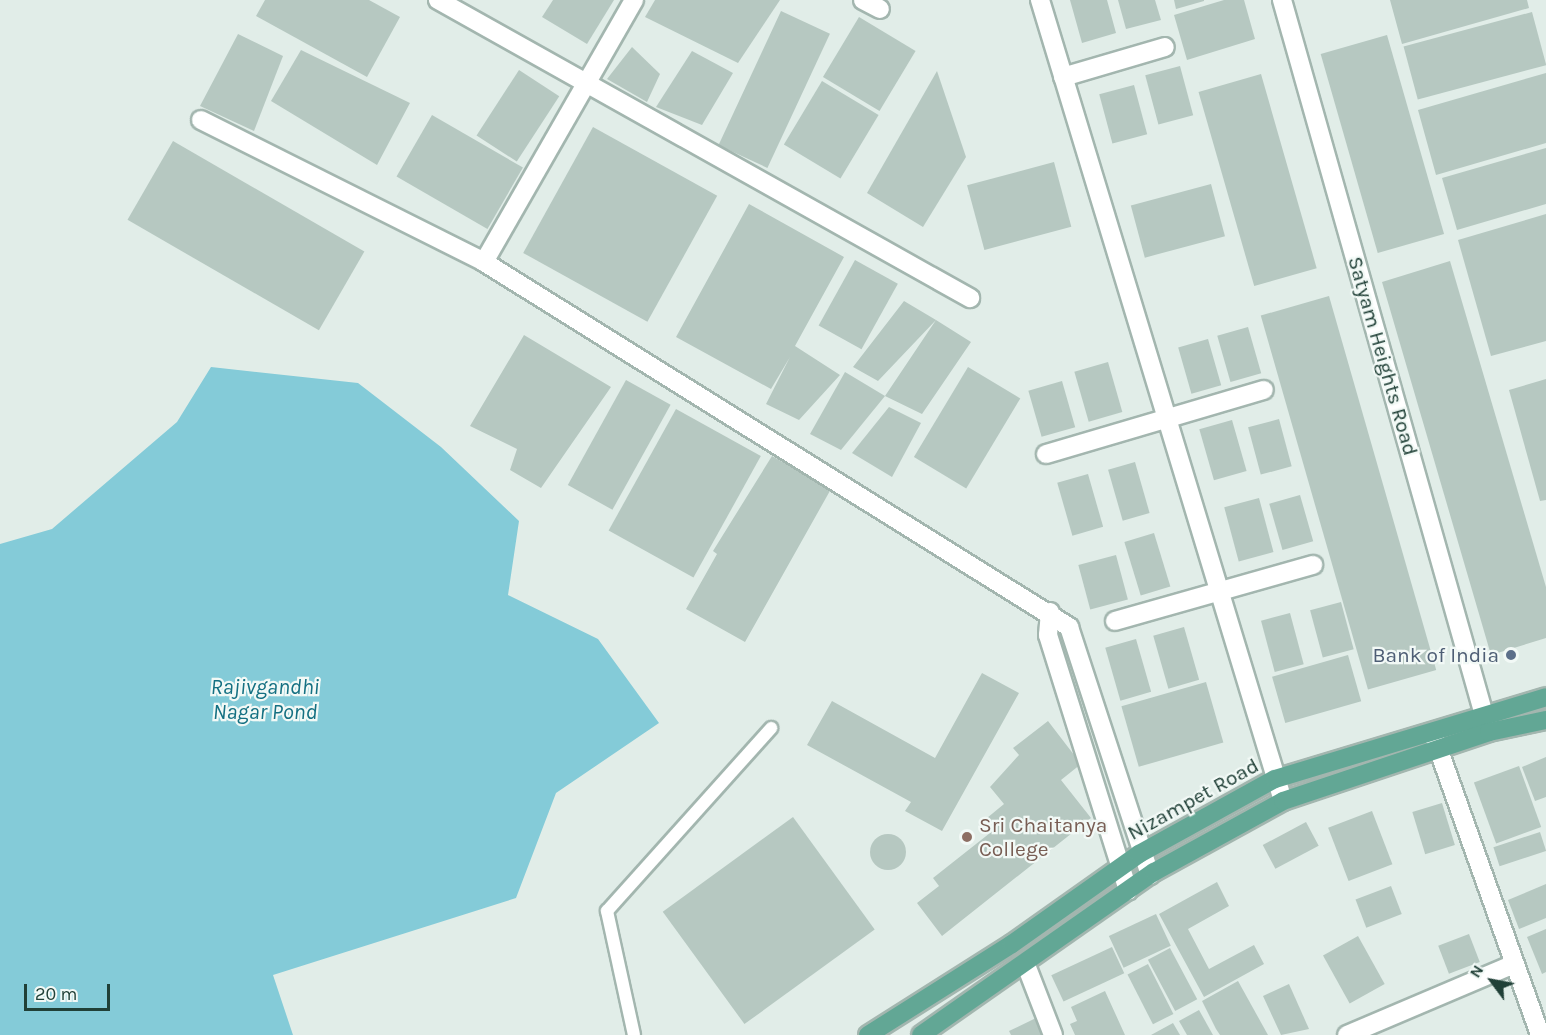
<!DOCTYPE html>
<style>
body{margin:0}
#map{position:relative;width:1546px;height:1035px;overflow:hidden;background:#e1ede8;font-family:Karla,sans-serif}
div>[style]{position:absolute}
.water>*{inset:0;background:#84cbd8}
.building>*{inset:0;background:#b6c8c1;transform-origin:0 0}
.round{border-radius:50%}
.roads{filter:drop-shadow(2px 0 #a3b6af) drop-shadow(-2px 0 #a3b6af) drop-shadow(0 2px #a3b6af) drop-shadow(0 -2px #a3b6af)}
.lane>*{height:12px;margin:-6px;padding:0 6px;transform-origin:6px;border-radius:6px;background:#fff}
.street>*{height:18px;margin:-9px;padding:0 9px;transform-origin:9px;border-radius:9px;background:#fff}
.primary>*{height:18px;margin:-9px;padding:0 9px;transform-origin:9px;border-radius:9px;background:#62a795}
.dots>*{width:16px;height:16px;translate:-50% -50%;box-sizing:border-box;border:3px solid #f2f9f6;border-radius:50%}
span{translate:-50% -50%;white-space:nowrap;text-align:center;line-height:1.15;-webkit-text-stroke:4.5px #f2f9f6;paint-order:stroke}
.street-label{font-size:21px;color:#204037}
.service-label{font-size:21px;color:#4e5e75}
.right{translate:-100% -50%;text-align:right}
.education-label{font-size:21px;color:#785e54}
.left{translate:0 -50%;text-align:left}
.water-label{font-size:22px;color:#147082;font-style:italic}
.north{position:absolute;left:1462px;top:951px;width:60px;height:60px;-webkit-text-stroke:4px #f2f9f6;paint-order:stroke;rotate:302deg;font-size:16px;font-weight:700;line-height:24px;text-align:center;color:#204037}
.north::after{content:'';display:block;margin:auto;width:21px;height:27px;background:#204037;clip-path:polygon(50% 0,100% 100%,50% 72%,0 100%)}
.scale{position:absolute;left:24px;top:984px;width:86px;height:27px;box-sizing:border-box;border:3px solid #204037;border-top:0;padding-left:8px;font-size:18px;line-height:21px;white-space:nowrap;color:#204037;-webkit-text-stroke:4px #f2f9f6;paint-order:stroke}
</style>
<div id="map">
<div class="water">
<div style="clip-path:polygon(211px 367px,358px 383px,441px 447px,519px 521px,508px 595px,598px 639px,659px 723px,556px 793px,516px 898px,273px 975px,293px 1035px,0 1035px,0 544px,52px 529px,177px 422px)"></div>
</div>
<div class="building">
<div style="clip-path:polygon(265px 0,369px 0,400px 17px,367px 77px,256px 16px)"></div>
<div style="clip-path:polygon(553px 0,614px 0,587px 44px,542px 17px)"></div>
<div style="clip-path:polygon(655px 0,780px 0,738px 63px,645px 17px)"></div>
<div style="clip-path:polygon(1070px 0,1107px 0,1116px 33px,1082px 43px)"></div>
<div style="clip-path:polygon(1118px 0,1155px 0,1161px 20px,1126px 29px)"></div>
<div style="clip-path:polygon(1174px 0,1204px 0,1204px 1px,1176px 9px)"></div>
<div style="clip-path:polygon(1224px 0,1244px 0,1255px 39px,1187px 60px,1174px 15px)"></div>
<div style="clip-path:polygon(1390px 0,1527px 0,1529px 8px,1402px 44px)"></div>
<div style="left:781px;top:11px;width:54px;height:148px;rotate:25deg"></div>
<div style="left:1532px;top:12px;width:55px;height:133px;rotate:75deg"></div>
<div style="left:859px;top:17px;width:66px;height:70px;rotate:31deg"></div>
<div style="clip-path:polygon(238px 34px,283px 56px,254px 131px,200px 106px)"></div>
<div style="left:1387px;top:35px;width:207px;height:69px;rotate:74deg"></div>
<div style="clip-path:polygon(632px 47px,660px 74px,647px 102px,607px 79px)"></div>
<div style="clip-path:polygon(301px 50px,410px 103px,377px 165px,271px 101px)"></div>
<div style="clip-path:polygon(692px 51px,733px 73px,702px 125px,656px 107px)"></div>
<div style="left:1180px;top:66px;width:51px;height:36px;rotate:75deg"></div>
<div style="left:519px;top:70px;width:48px;height:78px;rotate:33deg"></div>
<div style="clip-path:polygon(937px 71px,966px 157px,923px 227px,867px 193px)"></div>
<div style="clip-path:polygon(1546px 73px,1546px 143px,1436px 175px,1418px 110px)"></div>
<div style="left:1261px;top:74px;width:202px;height:65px;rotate:74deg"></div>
<div style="left:822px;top:81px;width:66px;height:74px;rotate:31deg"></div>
<div style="left:1134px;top:85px;width:51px;height:36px;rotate:75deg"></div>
<div style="left:432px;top:115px;width:105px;height:71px;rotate:30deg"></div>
<div style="left:593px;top:127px;width:142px;height:144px;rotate:29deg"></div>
<div style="left:173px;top:141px;width:221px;height:91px;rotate:30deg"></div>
<div style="clip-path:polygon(1546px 148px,1546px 204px,1457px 230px,1442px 178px)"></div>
<div style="left:1054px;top:162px;width:67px;height:90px;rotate:75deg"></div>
<div style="left:1211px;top:184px;width:54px;height:83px;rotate:75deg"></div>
<div style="clip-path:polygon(749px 204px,844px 257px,795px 346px,840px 375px,799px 420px,766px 404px,790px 357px,771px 389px,676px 337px)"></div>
<div style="clip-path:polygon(1546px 214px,1546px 341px,1491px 356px,1458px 240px)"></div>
<div style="left:855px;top:260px;width:49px;height:75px;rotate:29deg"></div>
<div style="clip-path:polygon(1450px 261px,1546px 587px,1546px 638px,1491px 655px,1382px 282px)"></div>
<div style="left:1329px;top:296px;width:389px;height:71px;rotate:74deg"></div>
<div style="clip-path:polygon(904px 301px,936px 320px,971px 342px,922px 414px,885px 396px,936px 320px,878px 381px,853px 367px)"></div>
<div style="left:1248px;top:327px;width:48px;height:32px;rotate:74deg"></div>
<div style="clip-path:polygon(524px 335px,611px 387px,541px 488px,510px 470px,517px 449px,470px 426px)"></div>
<div style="left:1208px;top:339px;width:48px;height:31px;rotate:74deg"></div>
<div style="left:1108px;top:362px;width:52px;height:35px;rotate:74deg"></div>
<div style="left:968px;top:367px;width:61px;height:105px;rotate:31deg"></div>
<div style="clip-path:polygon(845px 372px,885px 396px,841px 450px,810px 434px)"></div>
<div style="clip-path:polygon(1546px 379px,1546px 500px,1540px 501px,1509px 390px)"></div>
<div style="left:626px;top:380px;width:51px;height:120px;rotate:29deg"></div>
<div style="left:1062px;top:381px;width:48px;height:35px;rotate:74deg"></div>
<div style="clip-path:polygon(889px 407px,921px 423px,892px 477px,852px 453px)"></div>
<div style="left:676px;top:409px;width:97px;height:139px;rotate:29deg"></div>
<div style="left:1279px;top:419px;width:49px;height:32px;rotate:75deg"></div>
<div style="left:1232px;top:420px;width:53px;height:34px;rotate:74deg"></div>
<div style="clip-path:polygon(772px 456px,831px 489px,745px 642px,686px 609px,717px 554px,713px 551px)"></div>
<div style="left:1135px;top:462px;width:53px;height:28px;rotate:74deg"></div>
<div style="left:1088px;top:474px;width:55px;height:32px;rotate:74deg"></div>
<div style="left:1300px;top:495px;width:48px;height:32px;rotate:74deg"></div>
<div style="left:1259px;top:498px;width:56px;height:36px;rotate:75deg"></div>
<div style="left:1154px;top:533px;width:56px;height:31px;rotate:73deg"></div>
<div style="left:1116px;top:555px;width:46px;height:39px;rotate:75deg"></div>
<div style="left:1341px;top:602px;width:49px;height:32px;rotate:75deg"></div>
<div style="left:1290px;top:613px;width:53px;height:30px;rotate:75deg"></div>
<div style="left:1184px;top:627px;width:55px;height:32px;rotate:74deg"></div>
<div style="left:1136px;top:639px;width:55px;height:32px;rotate:74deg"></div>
<div style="left:1348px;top:655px;width:48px;height:79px;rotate:74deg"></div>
<div style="clip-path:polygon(982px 673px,1019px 693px,942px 831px,905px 811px,911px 802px,807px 745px,832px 701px,935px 758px)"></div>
<div style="left:1206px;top:682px;width:63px;height:88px;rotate:74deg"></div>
<div style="clip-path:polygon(1048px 721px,1081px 764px,1061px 780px,1091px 818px,942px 936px,917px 903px,939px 886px,933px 878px,995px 829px,987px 818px,1004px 804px,990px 787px,1019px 755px,1013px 748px)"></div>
<div style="clip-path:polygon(1546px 757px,1546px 797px,1535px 801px,1522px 767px)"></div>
<div style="left:1519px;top:766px;width:65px;height:48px;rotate:70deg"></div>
<div style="left:1442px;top:803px;width:44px;height:31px;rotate:73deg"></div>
<div style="left:1372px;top:811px;width:57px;height:47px;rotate:69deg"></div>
<div style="left:793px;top:817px;width:139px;height:161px;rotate:54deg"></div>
<div style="left:1306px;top:822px;width:27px;height:49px;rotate:62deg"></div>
<div style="left:1540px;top:832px;width:20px;height:49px;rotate:72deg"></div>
<div class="round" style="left:870px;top:834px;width:36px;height:36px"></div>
<div style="clip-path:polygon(1217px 882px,1229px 906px,1188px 929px,1209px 969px,1254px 945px,1264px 964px,1204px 997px,1159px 914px)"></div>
<div style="clip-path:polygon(1546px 884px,1546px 918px,1519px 929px,1508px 900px)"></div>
<div style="left:1391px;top:886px;width:30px;height:38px;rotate:69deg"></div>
<div style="left:1156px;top:914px;width:35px;height:52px;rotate:65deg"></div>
<div style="clip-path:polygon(1546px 929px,1546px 972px,1542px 974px,1527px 937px)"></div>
<div style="left:1469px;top:934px;width:30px;height:33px;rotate:69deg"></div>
<div style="left:1358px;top:936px;width:55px;height:40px;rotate:61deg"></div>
<div style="left:1112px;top:947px;width:29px;height:67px;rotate:65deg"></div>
<div style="left:1170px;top:948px;width:58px;height:25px;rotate:62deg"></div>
<div style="left:1148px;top:964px;width:56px;height:23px;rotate:63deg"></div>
<div style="clip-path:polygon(1238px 981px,1268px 1035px,1220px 1035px,1216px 1029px,1202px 1001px)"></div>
<div style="clip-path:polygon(1289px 984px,1309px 1029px,1281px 1035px,1263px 996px)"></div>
<div style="clip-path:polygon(1105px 991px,1125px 1035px,1075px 1035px,1070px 1024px,1077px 1021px,1071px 1007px)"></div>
<div style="clip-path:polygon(1199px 1010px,1213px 1035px,1187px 1035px,1179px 1021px)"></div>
<div style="clip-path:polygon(1036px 1018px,1043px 1035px,1011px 1035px,1009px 1031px)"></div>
<div style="clip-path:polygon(1173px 1023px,1180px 1035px,1151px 1035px)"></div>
</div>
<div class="roads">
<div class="lane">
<div style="left:634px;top:1035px;width:127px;rotate:-102.3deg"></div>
<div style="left:607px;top:911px;width:246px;rotate:-48.1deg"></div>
</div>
<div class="street">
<div style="left:438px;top:0;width:610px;rotate:29.26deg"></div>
<div style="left:863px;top:0;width:19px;rotate:28deg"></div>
<div style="left:1040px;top:0;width:837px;rotate:73.12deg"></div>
<div style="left:1282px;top:0;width:758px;rotate:74.22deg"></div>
<div style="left:1063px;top:77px;width:106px;rotate:-16.4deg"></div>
<div style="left:201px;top:120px;width:317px;rotate:26.6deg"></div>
<div style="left:484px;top:262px;width:690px;rotate:31.96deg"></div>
<div style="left:1069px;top:627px;width:261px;rotate:71.9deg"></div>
<div style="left:484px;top:262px;width:302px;rotate:-60.2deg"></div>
<div style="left:1046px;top:454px;width:227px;rotate:-16.4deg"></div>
<div style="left:1050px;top:612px;width:23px;rotate:95deg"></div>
<div style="left:1048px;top:635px;width:268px;rotate:72.6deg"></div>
<div style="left:1115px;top:621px;width:206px;rotate:-15.8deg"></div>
<div style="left:1433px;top:734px;width:319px;rotate:70.4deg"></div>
<div style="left:1026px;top:965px;width:75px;rotate:68.9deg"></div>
<div style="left:1347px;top:1035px;width:179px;rotate:-23deg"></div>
</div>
<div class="primary">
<div style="left:868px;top:1035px;width:170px;rotate:-32.3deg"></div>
<div style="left:1012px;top:944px;width:156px;rotate:-35.3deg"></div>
<div style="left:1139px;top:854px;width:155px;rotate:-28.9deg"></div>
<div style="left:1275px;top:779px;width:283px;rotate:-16.8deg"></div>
<div style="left:921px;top:1035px;width:284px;rotate:-35deg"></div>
<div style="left:1154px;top:872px;width:147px;rotate:-28.8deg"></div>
<div style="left:1283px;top:801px;width:217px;rotate:-18.5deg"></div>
<div style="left:1489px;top:732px;width:58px;rotate:-11.9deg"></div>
</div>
</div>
<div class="dots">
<div style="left:1511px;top:655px;background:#5c6f8a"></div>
<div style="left:967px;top:837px;background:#8d6e63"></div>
</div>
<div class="street-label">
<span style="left:1383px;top:356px;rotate:74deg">Satyam Heights Road</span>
<span style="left:1193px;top:799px;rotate:-29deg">Nizampet Road</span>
</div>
<div class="service-label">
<span class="right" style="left:1499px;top:655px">Bank of India</span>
</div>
<div class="education-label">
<span class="left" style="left:979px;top:837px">Sri Chaitanya<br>College</span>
</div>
<div class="water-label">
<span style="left:265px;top:700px">Rajivgandhi<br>Nagar Pond</span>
</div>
<div class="north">N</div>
<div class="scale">20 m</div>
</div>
